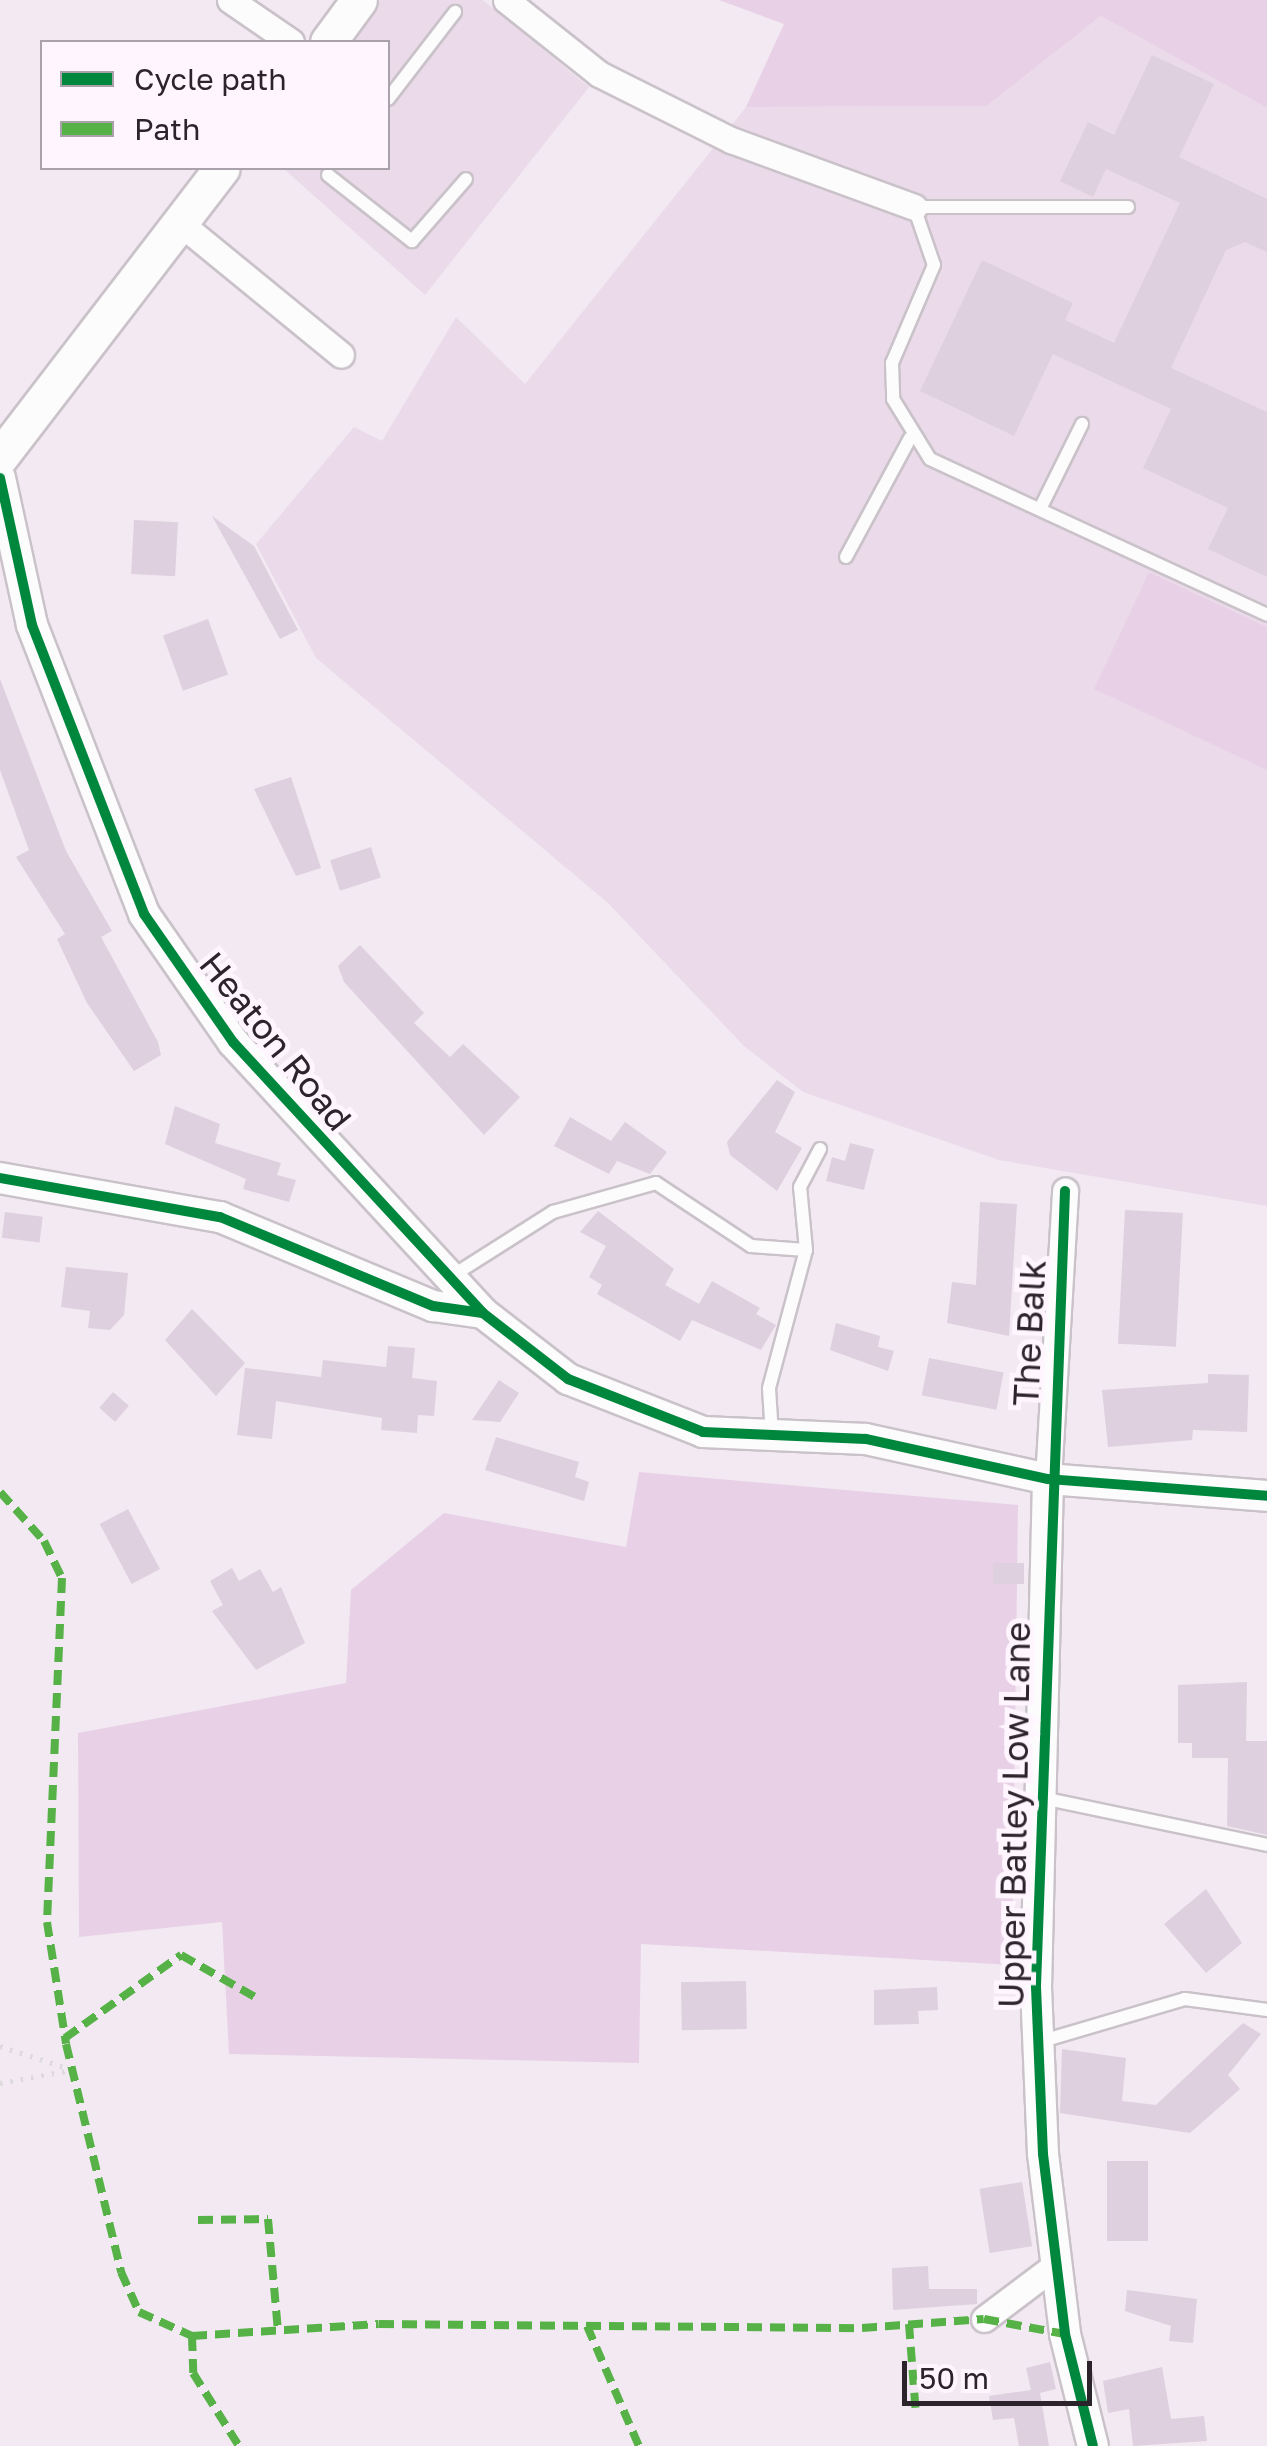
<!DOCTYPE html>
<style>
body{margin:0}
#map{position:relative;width:1267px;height:2446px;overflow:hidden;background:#f2e9f2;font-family:"Golos Text",sans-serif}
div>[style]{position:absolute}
.built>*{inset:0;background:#ebdbea}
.green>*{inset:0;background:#e8d1e6}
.building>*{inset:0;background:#ded0de;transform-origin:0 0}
.path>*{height:5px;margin-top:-2.5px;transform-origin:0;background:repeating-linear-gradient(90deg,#dcdadc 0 2.5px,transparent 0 10.5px)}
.roads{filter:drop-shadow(2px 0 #cac2c9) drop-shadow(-2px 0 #cac2c9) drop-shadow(0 2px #cac2c9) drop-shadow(0 -2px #cac2c9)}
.service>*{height:12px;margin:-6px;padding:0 6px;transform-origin:6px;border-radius:6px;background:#fdfcfd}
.minor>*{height:25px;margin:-12.5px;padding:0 12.5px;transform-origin:12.5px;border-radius:12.5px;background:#fdfcfd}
.tertiary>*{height:30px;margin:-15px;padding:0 15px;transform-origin:15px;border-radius:15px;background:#fdfcfd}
.secondary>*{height:35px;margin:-17.5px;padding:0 17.5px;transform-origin:17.5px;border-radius:17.5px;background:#fdfcfd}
.quiet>*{height:8px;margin-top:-4px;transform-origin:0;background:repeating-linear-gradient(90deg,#56b246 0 15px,transparent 0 23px)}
.cycleway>*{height:10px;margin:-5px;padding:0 5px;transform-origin:5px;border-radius:5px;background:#00873e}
span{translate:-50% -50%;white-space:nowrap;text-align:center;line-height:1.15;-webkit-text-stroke:10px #fff5fe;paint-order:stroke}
.street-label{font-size:35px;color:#2b252b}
.legend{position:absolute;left:40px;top:40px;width:350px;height:130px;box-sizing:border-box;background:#fff5fe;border:2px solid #aaa2aa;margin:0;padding:12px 18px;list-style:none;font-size:30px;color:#2b252b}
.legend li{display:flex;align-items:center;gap:20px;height:50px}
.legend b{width:50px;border:2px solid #aaa2aa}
.scale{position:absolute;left:902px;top:2361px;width:190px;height:45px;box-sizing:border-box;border:5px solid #2b252b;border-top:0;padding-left:12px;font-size:30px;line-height:35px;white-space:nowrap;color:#2b252b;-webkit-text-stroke:8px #fff5fe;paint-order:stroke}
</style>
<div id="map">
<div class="built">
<div style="clip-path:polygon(380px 0,483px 0,589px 87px,425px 295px,283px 168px,388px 168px,388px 42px,345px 42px)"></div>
<div style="clip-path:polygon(1101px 16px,1267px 108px,1267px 1206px,999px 1160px,803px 1092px,744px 1046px,608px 903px,316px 658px,256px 544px,354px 427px,382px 441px,456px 317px,525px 384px,746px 107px,987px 106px)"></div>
</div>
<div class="green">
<div style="clip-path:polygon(719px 0,1267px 0,1267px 108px,1101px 16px,987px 106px,746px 107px,784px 24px)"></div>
<div style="clip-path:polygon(1149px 572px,1267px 627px,1267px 770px,1094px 689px)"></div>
<div style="clip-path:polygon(639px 1472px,1018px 1505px,1012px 1965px,641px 1944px,639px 2063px,229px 2054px,222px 1922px,79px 1937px,78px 1733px,346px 1683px,351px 1590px,444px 1513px,626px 1547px)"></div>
</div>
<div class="building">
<div style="clip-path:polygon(1152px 55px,1214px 84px,1179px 157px,1267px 199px,1267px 252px,1245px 242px,1226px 250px,1171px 368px,1267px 412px,1267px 577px,1208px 549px,1228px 508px,1143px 468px,1171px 409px,1053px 354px,1014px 436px,920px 391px,982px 260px,1073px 303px,1065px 320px,1114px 343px,1180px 203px,1106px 169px,1093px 197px,1060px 181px,1088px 122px,1114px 135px)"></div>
<div style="clip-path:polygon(212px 516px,254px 546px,298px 630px,280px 639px)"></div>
<div style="left:134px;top:520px;width:44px;height:54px;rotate:3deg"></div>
<div style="left:208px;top:619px;width:59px;height:48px;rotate:70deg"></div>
<div style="clip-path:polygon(0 679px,66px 851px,112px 931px,101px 937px,158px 1042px,161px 1055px,134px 1071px,87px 1003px,57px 939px,65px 934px,16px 857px,29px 850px,0 770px)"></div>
<div style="clip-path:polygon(291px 777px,321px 868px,296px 876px,254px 789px)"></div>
<div style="left:371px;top:847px;width:32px;height:43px;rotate:72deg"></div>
<div style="clip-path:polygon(360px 945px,424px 1013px,414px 1023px,450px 1057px,463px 1044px,520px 1097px,484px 1135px,344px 982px,338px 966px)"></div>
<div style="clip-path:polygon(777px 1080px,795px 1092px,775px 1132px,802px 1148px,777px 1191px,730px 1155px,727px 1142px)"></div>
<div style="clip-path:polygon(175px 1106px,220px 1124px,215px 1143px,281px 1163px,277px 1175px,296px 1180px,289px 1202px,243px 1189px,246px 1179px,165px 1144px)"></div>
<div style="clip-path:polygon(570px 1117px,611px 1141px,625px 1122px,667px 1152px,650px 1174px,617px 1161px,609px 1174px,554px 1146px)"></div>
<div style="clip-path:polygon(850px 1143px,874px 1149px,864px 1190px,826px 1181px,832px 1157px,845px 1161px)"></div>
<div style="clip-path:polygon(980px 1202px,1017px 1204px,1009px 1336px,947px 1323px,952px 1282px,976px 1285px)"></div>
<div style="left:1125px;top:1210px;width:58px;height:134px;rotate:3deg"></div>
<div style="clip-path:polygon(598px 1211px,674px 1269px,665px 1285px,699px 1304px,712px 1281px,760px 1308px,756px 1314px,776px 1325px,761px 1350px,692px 1320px,680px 1341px,597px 1294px,602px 1285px,589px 1277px,606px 1246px,580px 1232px)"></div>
<div style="left:5px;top:1212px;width:38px;height:26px;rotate:7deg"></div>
<div style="clip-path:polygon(66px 1267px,128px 1273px,124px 1315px,110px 1330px,88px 1328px,90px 1311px,61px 1307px)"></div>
<div style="clip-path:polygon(192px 1309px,245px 1363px,216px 1396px,165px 1340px)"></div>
<div style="clip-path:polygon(836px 1323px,880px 1336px,878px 1347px,894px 1351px,888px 1371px,830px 1350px)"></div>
<div style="clip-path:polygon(388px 1346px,415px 1348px,412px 1378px,437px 1381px,434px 1416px,418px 1415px,417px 1433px,381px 1430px,382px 1418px,276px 1401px,272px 1439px,237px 1435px,245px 1368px,321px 1377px,323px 1360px,386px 1367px)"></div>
<div style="left:929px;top:1358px;width:76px;height:38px;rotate:11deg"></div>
<div style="clip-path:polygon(1208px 1374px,1249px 1375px,1247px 1432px,1193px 1430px,1192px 1440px,1108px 1447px,1102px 1390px,1208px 1383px)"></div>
<div style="clip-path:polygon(499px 1380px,519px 1393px,500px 1422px,472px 1420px)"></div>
<div style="left:113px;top:1392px;width:21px;height:21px;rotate:41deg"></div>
<div style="clip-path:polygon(496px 1437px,579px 1462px,575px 1477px,589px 1482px,584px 1501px,485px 1470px)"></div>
<div style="left:128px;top:1509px;width:68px;height:32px;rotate:62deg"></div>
<div style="left:1024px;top:1563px;width:21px;height:31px;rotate:90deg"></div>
<div style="clip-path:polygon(232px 1568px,239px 1581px,260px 1569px,273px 1592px,281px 1587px,305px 1643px,256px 1670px,212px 1611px,223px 1605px,210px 1581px)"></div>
<div style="clip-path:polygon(1247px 1682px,1246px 1741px,1267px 1741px,1267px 1835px,1227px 1826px,1228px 1758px,1192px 1758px,1192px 1743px,1178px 1743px,1178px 1685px)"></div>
<div style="clip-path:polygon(1206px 1889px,1242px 1943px,1206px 1973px,1164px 1924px)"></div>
<div style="left:746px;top:1981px;width:48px;height:65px;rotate:89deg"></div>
<div style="clip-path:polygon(937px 1987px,938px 2010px,918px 2011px,919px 2024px,874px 2025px,874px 1990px)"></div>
<div style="clip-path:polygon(1243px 2023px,1261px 2034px,1228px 2075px,1240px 2089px,1190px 2133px,1060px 2113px,1062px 2049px,1126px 2058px,1122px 2101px,1156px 2105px)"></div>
<div style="left:1107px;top:2161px;width:41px;height:80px"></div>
<div style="left:1022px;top:2182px;width:65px;height:43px;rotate:81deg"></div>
<div style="clip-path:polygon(928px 2266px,929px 2289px,977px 2289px,977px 2304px,893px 2310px,892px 2268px)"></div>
<div style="clip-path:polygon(1127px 2290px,1197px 2299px,1193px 2343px,1169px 2341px,1171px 2326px,1125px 2311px)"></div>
<div style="clip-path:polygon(1050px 2362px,1056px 2389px,1040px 2393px,1049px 2446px,1019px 2446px,1014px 2418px,993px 2420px,989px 2396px,1031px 2390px,1026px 2368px)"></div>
<div style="clip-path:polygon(1162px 2367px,1171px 2419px,1204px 2416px,1207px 2441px,1133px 2446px,1129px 2409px,1108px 2413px,1103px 2381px)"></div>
</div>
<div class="path">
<div style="left:0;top:2046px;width:78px;rotate:18deg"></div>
<div style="left:0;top:2083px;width:72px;rotate:-10.4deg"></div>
</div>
<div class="roads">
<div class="service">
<div style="left:388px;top:99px;width:110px;rotate:-52.4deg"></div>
<div style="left:328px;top:175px;width:107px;rotate:38.2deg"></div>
<div style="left:412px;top:241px;width:82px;rotate:-48.9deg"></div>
<div style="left:1128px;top:207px;width:214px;rotate:180deg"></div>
<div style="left:914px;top:207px;width:61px;rotate:71deg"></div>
<div style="left:934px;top:265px;width:107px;rotate:113.2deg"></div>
<div style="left:892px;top:363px;width:36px;rotate:88deg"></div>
<div style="left:893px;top:399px;width:70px;rotate:58.3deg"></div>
<div style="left:930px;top:459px;width:371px;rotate:24.8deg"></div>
<div style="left:1040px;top:509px;width:95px;rotate:-63.7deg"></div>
<div style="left:846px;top:557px;width:135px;rotate:-61.7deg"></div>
<div style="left:452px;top:1276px;width:120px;rotate:-32.4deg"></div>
<div style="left:553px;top:1212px;width:107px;rotate:-15.7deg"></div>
<div style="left:656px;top:1183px;width:114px;rotate:33.6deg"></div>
<div style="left:751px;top:1246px;width:55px;rotate:4.2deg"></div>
<div style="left:772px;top:1435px;width:47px;rotate:-93.7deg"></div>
<div style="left:769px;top:1388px;width:143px;rotate:-75deg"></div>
<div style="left:806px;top:1250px;width:63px;rotate:-95.4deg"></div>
<div style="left:800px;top:1187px;width:43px;rotate:-62.2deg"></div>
<div style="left:1043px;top:1798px;width:229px;rotate:11.8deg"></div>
<div style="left:1039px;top:2042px;width:152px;rotate:-16.4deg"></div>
<div style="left:1185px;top:1999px;width:83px;rotate:7.6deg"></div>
</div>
<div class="minor">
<div style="left:230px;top:0;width:74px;rotate:34.5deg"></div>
<div style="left:506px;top:0;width:119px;rotate:38.5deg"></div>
<div style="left:599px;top:74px;width:148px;rotate:26.6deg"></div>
<div style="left:731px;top:140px;width:195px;rotate:20.1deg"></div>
<div style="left:180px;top:223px;width:208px;rotate:39.3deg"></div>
<div style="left:1048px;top:1479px;width:289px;rotate:-86.6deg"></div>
<div style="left:984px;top:2319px;width:91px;rotate:-37deg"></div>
</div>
<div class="tertiary">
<div style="left:0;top:478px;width:150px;rotate:77.7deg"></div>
<div style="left:32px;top:625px;width:310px;rotate:68.8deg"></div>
<div style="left:144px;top:914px;width:156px;rotate:55.2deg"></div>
<div style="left:233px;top:1042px;width:369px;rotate:47.3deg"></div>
<div style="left:0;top:1178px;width:223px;rotate:10.1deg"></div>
<div style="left:220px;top:1217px;width:231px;rotate:22.7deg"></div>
<div style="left:433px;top:1306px;width:50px;rotate:8deg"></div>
<div style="left:483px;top:1313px;width:108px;rotate:37.8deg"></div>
<div style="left:568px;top:1379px;width:145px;rotate:21.4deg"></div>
<div style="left:703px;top:1432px;width:163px;rotate:2.5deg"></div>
<div style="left:866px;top:1439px;width:186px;rotate:12.4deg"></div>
<div style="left:1048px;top:1479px;width:220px;rotate:4.4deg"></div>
<div style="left:1048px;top:1479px;width:508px;rotate:91.35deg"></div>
<div style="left:1036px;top:1987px;width:167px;rotate:87.6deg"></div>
<div style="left:1043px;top:2154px;width:181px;rotate:83deg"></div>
<div style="left:1065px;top:2334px;width:115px;rotate:76deg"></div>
</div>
<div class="secondary">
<div style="left:328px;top:42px;width:52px;rotate:-53.6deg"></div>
<div style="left:0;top:457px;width:364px;rotate:-52.5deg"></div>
</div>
</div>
<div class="quiet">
<div style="left:0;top:1492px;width:66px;rotate:48.1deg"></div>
<div style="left:44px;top:1541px;width:41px;rotate:64.1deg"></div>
<div style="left:62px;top:1578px;width:344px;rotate:92.5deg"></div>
<div style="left:47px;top:1922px;width:123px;rotate:81.1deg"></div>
<div style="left:66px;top:2044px;width:235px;rotate:76.4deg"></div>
<div style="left:121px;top:2272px;width:44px;rotate:65.8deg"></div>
<div style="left:139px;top:2312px;width:58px;rotate:24.4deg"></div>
<div style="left:192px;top:2336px;width:187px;rotate:-3.7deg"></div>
<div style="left:379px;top:2324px;width:483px;rotate:0.5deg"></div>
<div style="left:862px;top:2328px;width:122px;rotate:-4.2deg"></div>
<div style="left:984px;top:2319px;width:82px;rotate:10.5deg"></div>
<div style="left:65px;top:2038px;width:143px;rotate:-35.6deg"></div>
<div style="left:181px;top:1955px;width:85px;rotate:29.6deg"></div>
<div style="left:198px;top:2220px;width:70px;rotate:-0.8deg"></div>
<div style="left:268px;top:2219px;width:112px;rotate:84.9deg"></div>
<div style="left:909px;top:2324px;width:92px;rotate:85.6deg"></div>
<div style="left:587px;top:2326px;width:131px;rotate:66.6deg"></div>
<div style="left:192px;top:2336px;width:37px;rotate:88deg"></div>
<div style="left:193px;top:2373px;width:86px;rotate:57.8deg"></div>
</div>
<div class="cycleway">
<div style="left:0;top:478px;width:150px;rotate:77.7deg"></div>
<div style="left:32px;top:625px;width:310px;rotate:68.8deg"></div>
<div style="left:144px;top:914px;width:156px;rotate:55.2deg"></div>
<div style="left:233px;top:1042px;width:369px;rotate:47.3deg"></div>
<div style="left:0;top:1178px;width:223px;rotate:10.1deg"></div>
<div style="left:220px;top:1217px;width:231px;rotate:22.7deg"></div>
<div style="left:433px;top:1306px;width:50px;rotate:8deg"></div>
<div style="left:483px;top:1313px;width:108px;rotate:37.8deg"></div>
<div style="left:568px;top:1379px;width:145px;rotate:21.4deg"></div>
<div style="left:703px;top:1432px;width:163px;rotate:2.5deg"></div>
<div style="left:866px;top:1439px;width:186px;rotate:12.4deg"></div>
<div style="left:1048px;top:1479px;width:220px;rotate:4.4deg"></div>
<div style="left:1065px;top:1191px;width:797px;rotate:92.09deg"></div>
<div style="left:1036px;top:1987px;width:167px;rotate:87.6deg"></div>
<div style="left:1043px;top:2154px;width:181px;rotate:83deg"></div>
<div style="left:1065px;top:2334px;width:115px;rotate:76deg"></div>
</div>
<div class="street-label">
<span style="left:276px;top:1041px;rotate:51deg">Heaton Road</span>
<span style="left:1029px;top:1333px;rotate:-87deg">The Balk</span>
<span style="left:1014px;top:1815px;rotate:-89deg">Upper Batley Low Lane</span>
</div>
<ul class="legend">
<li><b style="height:12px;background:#00873e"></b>Cycle path</li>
<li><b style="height:12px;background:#56b246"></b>Path</li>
</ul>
<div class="scale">50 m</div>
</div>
